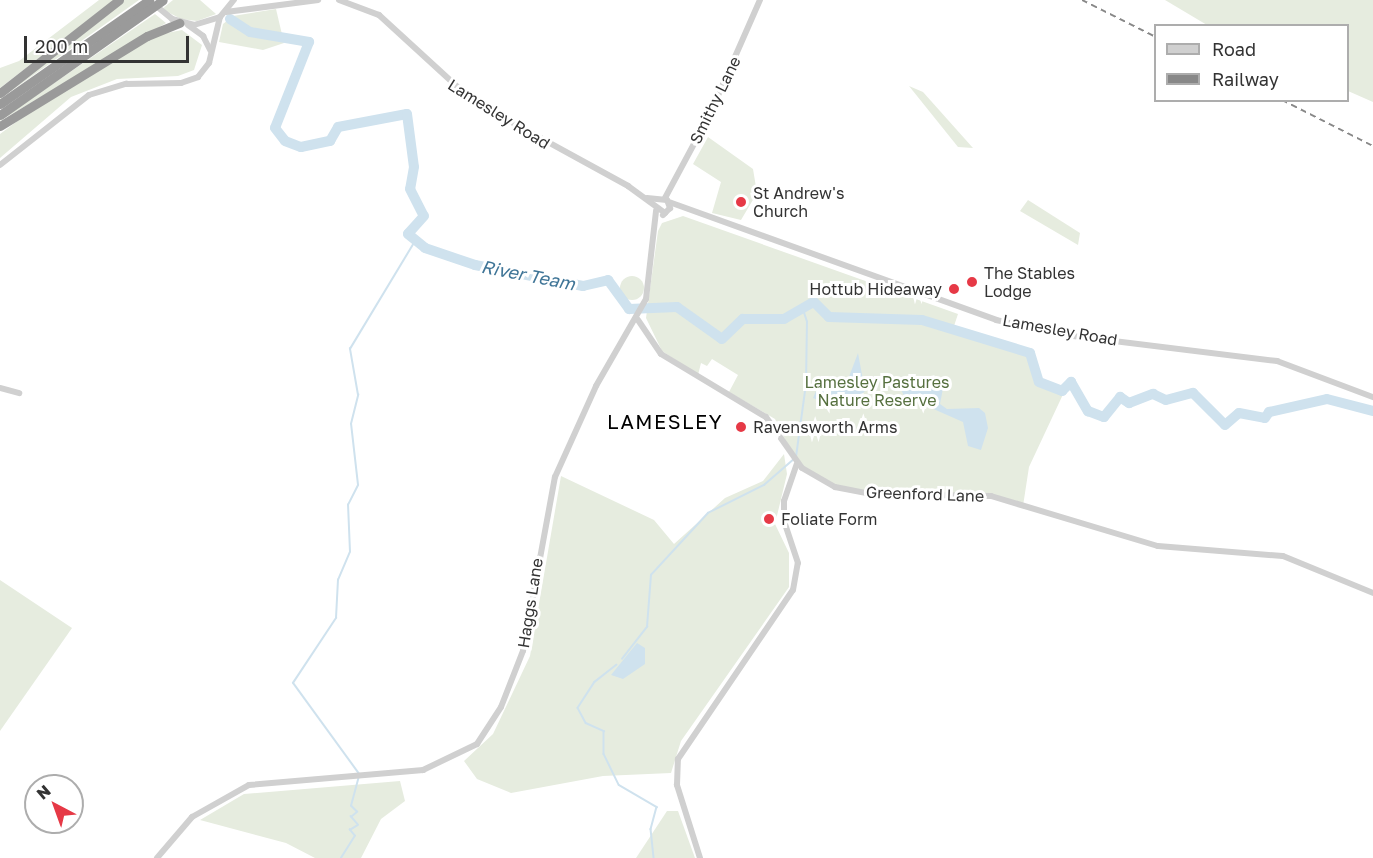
<!DOCTYPE html>
<style>
body{margin:0}
#map{position:relative;width:1373px;height:858px;overflow:hidden;background:#fff;font-family:"Golos Text",sans-serif}
div>[style]{position:absolute}
.green>*{inset:0;background:#e6ecdf}
.round{border-radius:50%}
.water>*{inset:0;background:#cfe2ee}
.stream>*{height:1.5px;margin:-0.75px;padding:0 0.75px;transform-origin:0.75px;border-radius:0.75px;background:#cfe2ee}
.river>*{height:10px;margin:-5px;padding:0 5px;transform-origin:5px;border-radius:5px;background:#cfe2ee}
.minor>*{height:6px;margin:-3px;padding:0 3px;transform-origin:3px;border-radius:3px;background:#d0d0d0}
.highway>*{height:9px;margin:-4.5px;padding:0 4.5px;transform-origin:4.5px;border-radius:4.5px;background:#9a9a9a}
.rail>*{height:1.5px;margin-top:-0.75px;transform-origin:0;background:repeating-linear-gradient(90deg,#888 0 6px,transparent 0 10.5px)}
.dots>*{width:16px;height:16px;translate:-50% -50%;box-sizing:border-box;border:3px solid #fff;border-radius:50%}
span{translate:-50% -50%;white-space:nowrap;text-align:center;line-height:1.15;-webkit-text-stroke:6px #fff;paint-order:stroke}
.street-label{font-size:16px;color:#333}
.poi-label{font-size:16px;color:#333}
.left{translate:0 -50%;text-align:left}
.right{translate:-100% -50%;text-align:right}
.park-label{font-size:16px;color:#56703f}
.water-label{font-size:18px;color:#3f7597;font-style:italic}
.quarter-label{font-size:20px;color:#000;letter-spacing:1.5px}
.legend{position:absolute;left:1154px;top:24px;width:195px;height:78px;box-sizing:border-box;background:#fff;border:2px solid #adadad;margin:0;padding:8px 10px;list-style:none;font-size:18px;color:#333}
.legend li{display:flex;align-items:center;gap:12px;height:30px}
.legend b{width:30px;border:2px solid #adadad}
.north{position:absolute;left:24px;top:774px;width:60px;height:60px;box-sizing:border-box;background:#fff;border:2px solid #adadad;border-radius:50%;rotate:319deg;font-size:16px;font-weight:700;line-height:24px;text-align:center;color:#333}
.north::after{content:'';display:block;margin:auto;width:21px;height:27px;background:#e63946;clip-path:polygon(50% 0,100% 100%,50% 72%,0 100%)}
.scale{position:absolute;left:24px;top:36px;width:165px;height:27px;box-sizing:border-box;border:3px solid #333;border-top:0;padding-left:8px;font-size:18px;line-height:21px;white-space:nowrap;color:#333;-webkit-text-stroke:4px #fff;paint-order:stroke}
</style>
<div id="map">
<div class="green">
<div style="clip-path:polygon(99px 0,114px 0,0 88px,0 68px,19px 61px)"></div>
<div style="clip-path:polygon(124px 0,139px 0,0 99px,0 98px)"></div>
<div style="clip-path:polygon(173px 0,200px 0,216px 14px,197px 21px,181px 19px,162px 9px)"></div>
<div style="clip-path:polygon(1165px 0,1373px 0,1373px 102px,1348px 91px,1348px 26px,1207px 25px)"></div>
<div style="clip-path:polygon(276px 9px,284px 43px,263px 50px,219px 42px,223px 24px,233px 16px)"></div>
<div style="clip-path:polygon(155px 14px,166px 23px,0 121px,0 120px)"></div>
<div style="clip-path:polygon(182px 30px,202px 45px,194px 70px,178px 76px,117px 79px,71px 97px,0 158px,0 134px,27px 114px,152px 36px)"></div>
<div style="clip-path:polygon(909px 86px,923px 92px,973px 148px,958px 147px)"></div>
<div style="clip-path:polygon(708px 137px,753px 169px,757px 193px,741px 220px,712px 213px,721px 182px,693px 164px)"></div>
<div style="clip-path:polygon(1028px 200px,1080px 233px,1078px 245px,1020px 211px)"></div>
<div style="clip-path:polygon(683px 216px,958px 314px,953px 329px,999px 347px,1030px 353px,1039px 382px,1056px 391px,1066px 388px,1029px 467px,1023px 506px,968px 493px,870px 494px,835px 487px,797px 464px,775px 419px,729px 392px,738px 375px,712px 359px,707px 366px,701px 363px,698px 375px,662px 351px,646px 318px,658px 231px,662px 223px)"></div>
<div class="round" style="left:620px;top:276px;width:24px;height:24px"></div>
<div style="clip-path:polygon(784px 454px,787px 474px,775px 524px,789px 553px,789px 587px,681px 741px,671px 773px,603px 776px,511px 793px,477px 779px,464px 761px,493px 734px,530px 656px,561px 476px,654px 520px,674px 544px,725px 498px,763px 481px)"></div>
<div style="clip-path:polygon(0 580px,72px 628px,0 731px)"></div>
<div style="clip-path:polygon(400px 781px,405px 801px,381px 819px,361px 858px,315px 858px,286px 843px,200px 820px,244px 794px)"></div>
<div style="clip-path:polygon(667px 811px,678px 811px,695px 858px,636px 858px)"></div>
</div>
<div class="water">
<div style="clip-path:polygon(858px 353px,865px 391px,860px 396px,841px 409px,813px 398px,816px 391px,844px 390px)"></div>
<div style="clip-path:polygon(922px 377px,944px 383px,940px 404px,947px 409px,979px 408px,985px 413px,988px 428px,981px 450px,968px 446px,963px 422px,904px 396px,899px 385px)"></div>
<div style="clip-path:polygon(637px 643px,645px 648px,645px 664px,623px 679px,611px 675px)"></div>
</div>
<div class="stream">
<div style="left:796px;top:457px;width:74px;rotate:-82.2deg"></div>
<div style="left:806px;top:384px;width:62px;rotate:-89.1deg"></div>
<div style="left:807px;top:322px;width:16px;rotate:-108deg"></div>
<div style="left:622px;top:659px;width:41px;rotate:-52deg"></div>
<div style="left:647px;top:627px;width:52px;rotate:-85.6deg"></div>
<div style="left:651px;top:575px;width:84px;rotate:-47.4deg"></div>
<div style="left:708px;top:513px;width:63px;rotate:-26.6deg"></div>
<div style="left:764px;top:485px;width:38px;rotate:-41deg"></div>
<div style="left:617px;top:665px;width:28px;rotate:142deg"></div>
<div style="left:595px;top:682px;width:31px;rotate:123deg"></div>
<div style="left:578px;top:708px;width:17px;rotate:62deg"></div>
<div style="left:586px;top:723px;width:20px;rotate:24deg"></div>
<div style="left:604px;top:731px;width:23px;rotate:90deg"></div>
<div style="left:604px;top:754px;width:34px;rotate:64deg"></div>
<div style="left:619px;top:785px;width:44px;rotate:30.1deg"></div>
<div style="left:657px;top:807px;width:23px;rotate:105deg"></div>
<div style="left:651px;top:829px;width:29px;rotate:84deg"></div>
<div style="left:359px;top:774px;width:112px;rotate:-126deg"></div>
<div style="left:293px;top:683px;width:78px;rotate:-56.5deg"></div>
<div style="left:336px;top:618px;width:38px;rotate:-87deg"></div>
<div style="left:338px;top:580px;width:30px;rotate:-67deg"></div>
<div style="left:350px;top:552px;width:47px;rotate:-92.4deg"></div>
<div style="left:348px;top:505px;width:22px;rotate:-63deg"></div>
<div style="left:358px;top:485px;width:61px;rotate:-96.5deg"></div>
<div style="left:351px;top:424px;width:30px;rotate:-76deg"></div>
<div style="left:358px;top:395px;width:47px;rotate:-99.9deg"></div>
<div style="left:350px;top:349px;width:124px;rotate:-58.9deg"></div>
<div style="left:341px;top:858px;width:26px;rotate:-58deg"></div>
<div style="left:355px;top:836px;width:8px;rotate:-130deg"></div>
<div style="left:350px;top:830px;width:9px;rotate:-32deg"></div>
<div style="left:358px;top:825px;width:11px;rotate:-131deg"></div>
<div style="left:351px;top:817px;width:8px;rotate:-40deg"></div>
<div style="left:357px;top:812px;width:8px;rotate:-135deg"></div>
<div style="left:351px;top:806px;width:28px;rotate:-75deg"></div>
</div>
<div class="river">
<div style="left:230px;top:19px;width:24px;rotate:33deg"></div>
<div style="left:250px;top:32px;width:60px;rotate:9.6deg"></div>
<div style="left:309px;top:42px;width:92px;rotate:111.6deg"></div>
<div style="left:275px;top:128px;width:16px;rotate:52deg"></div>
<div style="left:285px;top:141px;width:17px;rotate:21deg"></div>
<div style="left:301px;top:147px;width:30px;rotate:-12deg"></div>
<div style="left:330px;top:141px;width:16px;rotate:-60deg"></div>
<div style="left:338px;top:127px;width:70px;rotate:-10.7deg"></div>
<div style="left:407px;top:114px;width:53px;rotate:82.5deg"></div>
<div style="left:414px;top:167px;width:22px;rotate:100deg"></div>
<div style="left:410px;top:189px;width:30px;rotate:63deg"></div>
<div style="left:424px;top:216px;width:24px;rotate:132deg"></div>
<div style="left:408px;top:234px;width:22px;rotate:39deg"></div>
<div style="left:425px;top:248px;width:53px;rotate:18.8deg"></div>
<div style="left:475px;top:265px;width:110px;rotate:11deg"></div>
<div style="left:583px;top:286px;width:26px;rotate:-13deg"></div>
<div style="left:608px;top:280px;width:36px;rotate:54deg"></div>
<div style="left:629px;top:309px;width:48px;rotate:-2.4deg"></div>
<div style="left:677px;top:307px;width:55px;rotate:35.4deg"></div>
<div style="left:722px;top:339px;width:29px;rotate:-44deg"></div>
<div style="left:743px;top:319px;width:41px"></div>
<div style="left:784px;top:319px;width:34px;rotate:-30deg"></div>
<div style="left:814px;top:302px;width:21px;rotate:45deg"></div>
<div style="left:829px;top:317px;width:93px;rotate:1.8deg"></div>
<div style="left:922px;top:320px;width:113px;rotate:17deg"></div>
<div style="left:1030px;top:353px;width:30px;rotate:73deg"></div>
<div style="left:1039px;top:382px;width:25px;rotate:21deg"></div>
<div style="left:1062px;top:391px;width:13px;rotate:-45deg"></div>
<div style="left:1071px;top:382px;width:34px;rotate:60deg"></div>
<div style="left:1088px;top:411px;width:17px;rotate:21deg"></div>
<div style="left:1104px;top:417px;width:26px;rotate:-51deg"></div>
<div style="left:1120px;top:397px;width:11px;rotate:34deg"></div>
<div style="left:1129px;top:403px;width:26px;rotate:-21deg"></div>
<div style="left:1153px;top:394px;width:14px;rotate:25deg"></div>
<div style="left:1166px;top:400px;width:28px;rotate:-15deg"></div>
<div style="left:1193px;top:393px;width:45px;rotate:45deg"></div>
<div style="left:1225px;top:425px;width:18px;rotate:-41deg"></div>
<div style="left:1239px;top:413px;width:26px;rotate:11deg"></div>
<div style="left:1265px;top:418px;width:7px;rotate:-56deg"></div>
<div style="left:1269px;top:412px;width:59px;rotate:-12.6deg"></div>
<div style="left:1327px;top:399px;width:48px;rotate:14.6deg"></div>
</div>
<div class="minor">
<div style="left:339px;top:0;width:43px;rotate:20.6deg"></div>
<div style="left:379px;top:15px;width:127px;rotate:42.5deg"></div>
<div style="left:473px;top:101px;width:177px;rotate:28.7deg"></div>
<div style="left:628px;top:186px;width:46px;rotate:36.1deg"></div>
<div style="left:155px;top:5px;width:22px;rotate:39deg"></div>
<div style="left:172px;top:19px;width:23px;rotate:15deg"></div>
<div style="left:194px;top:25px;width:27px;rotate:-17deg"></div>
<div style="left:220px;top:17px;width:22px;rotate:-51deg"></div>
<div style="left:226px;top:12px;width:93px;rotate:-7.4deg"></div>
<div style="left:188px;top:25px;width:19px;rotate:36deg"></div>
<div style="left:203px;top:36px;width:16px;rotate:63deg"></div>
<div style="left:0;top:165px;width:113px;rotate:-38.2deg"></div>
<div style="left:89px;top:95px;width:39px;rotate:-17deg"></div>
<div style="left:126px;top:84px;width:55px;rotate:-1deg"></div>
<div style="left:181px;top:83px;width:18px;rotate:-19deg"></div>
<div style="left:198px;top:77px;width:18px;rotate:-52deg"></div>
<div style="left:209px;top:63px;width:47px;rotate:-76.6deg"></div>
<div style="left:647px;top:198px;width:20px;rotate:6deg"></div>
<div style="left:667px;top:200px;width:9px;rotate:69deg"></div>
<div style="left:670px;top:208px;width:10px;rotate:135deg"></div>
<div style="left:665px;top:198px;width:93px;rotate:-61.8deg"></div>
<div style="left:709px;top:116px;width:127px;rotate:-66.3deg"></div>
<div style="left:669px;top:202px;width:348px;rotate:19.8deg"></div>
<div style="left:996px;top:320px;width:71px;rotate:12.3deg"></div>
<div style="left:1065px;top:335px;width:214px;rotate:7deg"></div>
<div style="left:1277px;top:361px;width:103px;rotate:20.6deg"></div>
<div style="left:638px;top:320px;width:41px;rotate:55.9deg"></div>
<div style="left:661px;top:354px;width:122px;rotate:31deg"></div>
<div style="left:766px;top:417px;width:62px;rotate:54.8deg"></div>
<div style="left:802px;top:468px;width:38px;rotate:30deg"></div>
<div style="left:835px;top:487px;width:36px;rotate:11deg"></div>
<div style="left:870px;top:494px;width:121px;rotate:0.9deg"></div>
<div style="left:991px;top:496px;width:174px;rotate:16.7deg"></div>
<div style="left:1158px;top:546px;width:125px;rotate:4.6deg"></div>
<div style="left:1283px;top:556px;width:97px;rotate:22.3deg"></div>
<div style="left:0;top:388px;width:20px;rotate:15deg"></div>
<div style="left:157px;top:858px;width:54px;rotate:-49.5deg"></div>
<div style="left:192px;top:817px;width:65px;rotate:-29.3deg"></div>
<div style="left:249px;top:785px;width:175px;rotate:-4.9deg"></div>
<div style="left:423px;top:770px;width:60px;rotate:-25.7deg"></div>
<div style="left:477px;top:744px;width:44px;rotate:-57deg"></div>
<div style="left:501px;top:707px;width:60px;rotate:-68.6deg"></div>
<div style="left:523px;top:651px;width:177px;rotate:-79.6deg"></div>
<div style="left:555px;top:477px;width:100px;rotate:-65.7deg"></div>
<div style="left:596px;top:386px;width:100px;rotate:-60.1deg"></div>
<div style="left:646px;top:299px;width:89px;rotate:-83.5deg"></div>
<div style="left:700px;top:858px;width:77px;rotate:-107.5deg"></div>
<div style="left:677px;top:785px;width:26px;rotate:-88deg"></div>
<div style="left:678px;top:759px;width:204px;rotate:-55.8deg"></div>
<div style="left:793px;top:590px;width:27px;rotate:-80deg"></div>
<div style="left:798px;top:563px;width:44px;rotate:-108.4deg"></div>
<div style="left:784px;top:521px;width:20px;rotate:-90deg"></div>
<div style="left:784px;top:501px;width:39px;rotate:-71deg"></div>
</div>
<div class="highway">
<div style="left:0;top:93px;width:151px;rotate:-38deg"></div>
<div style="left:0;top:104px;width:182px;rotate:-34.9deg"></div>
<div style="left:0;top:115px;width:199px;rotate:-35.2deg"></div>
<div style="left:0;top:126px;width:172px;rotate:-31.5deg"></div>
<div style="left:147px;top:36px;width:35px;rotate:-22deg"></div>
</div>
<div class="rail">
<div style="left:1082px;top:0;width:83px;rotate:26.6deg"></div>
<div style="left:1282px;top:100px;width:102px;rotate:26.8deg"></div>
</div>
<div class="dots">
<div style="left:741px;top:202px;background:#e63946"></div>
<div style="left:972px;top:282px;background:#e63946"></div>
<div style="left:954px;top:289px;background:#e63946"></div>
<div style="left:741px;top:427px;background:#e63946"></div>
<div style="left:769px;top:519px;background:#e63946"></div>
</div>
<div class="street-label">
<span style="left:715px;top:100px;rotate:-64deg">Smithy Lane</span>
<span style="left:499px;top:114px;rotate:32deg">Lamesley Road</span>
<span style="left:1060px;top:330px;rotate:10deg">Lamesley Road</span>
<span style="left:925px;top:494px;rotate:2deg">Greenford Lane</span>
<span style="left:530px;top:603px;rotate:-81deg">Haggs Lane</span>
</div>
<div class="poi-label">
<span class="left" style="left:753px;top:202px">St Andrew's<br>Church</span>
<span class="left" style="left:984px;top:282px">The Stables<br>Lodge</span>
<span class="right" style="left:942px;top:289px">Hottub Hideaway</span>
<span class="left" style="left:753px;top:427px">Ravensworth Arms</span>
<span class="left" style="left:781px;top:519px">Foliate Form</span>
</div>
<div class="park-label">
<span style="left:877px;top:391px">Lamesley Pastures<br>Nature Reserve</span>
</div>
<div class="water-label">
<span style="left:528px;top:275px;rotate:11deg">River Team</span>
</div>
<div class="quarter-label">
<span style="left:665px;top:421px">LAMESLEY</span>
</div>
<ul class="legend">
<li><b style="height:8px;background:#d0d0d0"></b>Road</li>
<li><b style="height:8px;background:#888"></b>Railway</li>
</ul>
<div class="north">N</div>
<div class="scale">200 m</div>
</div>
